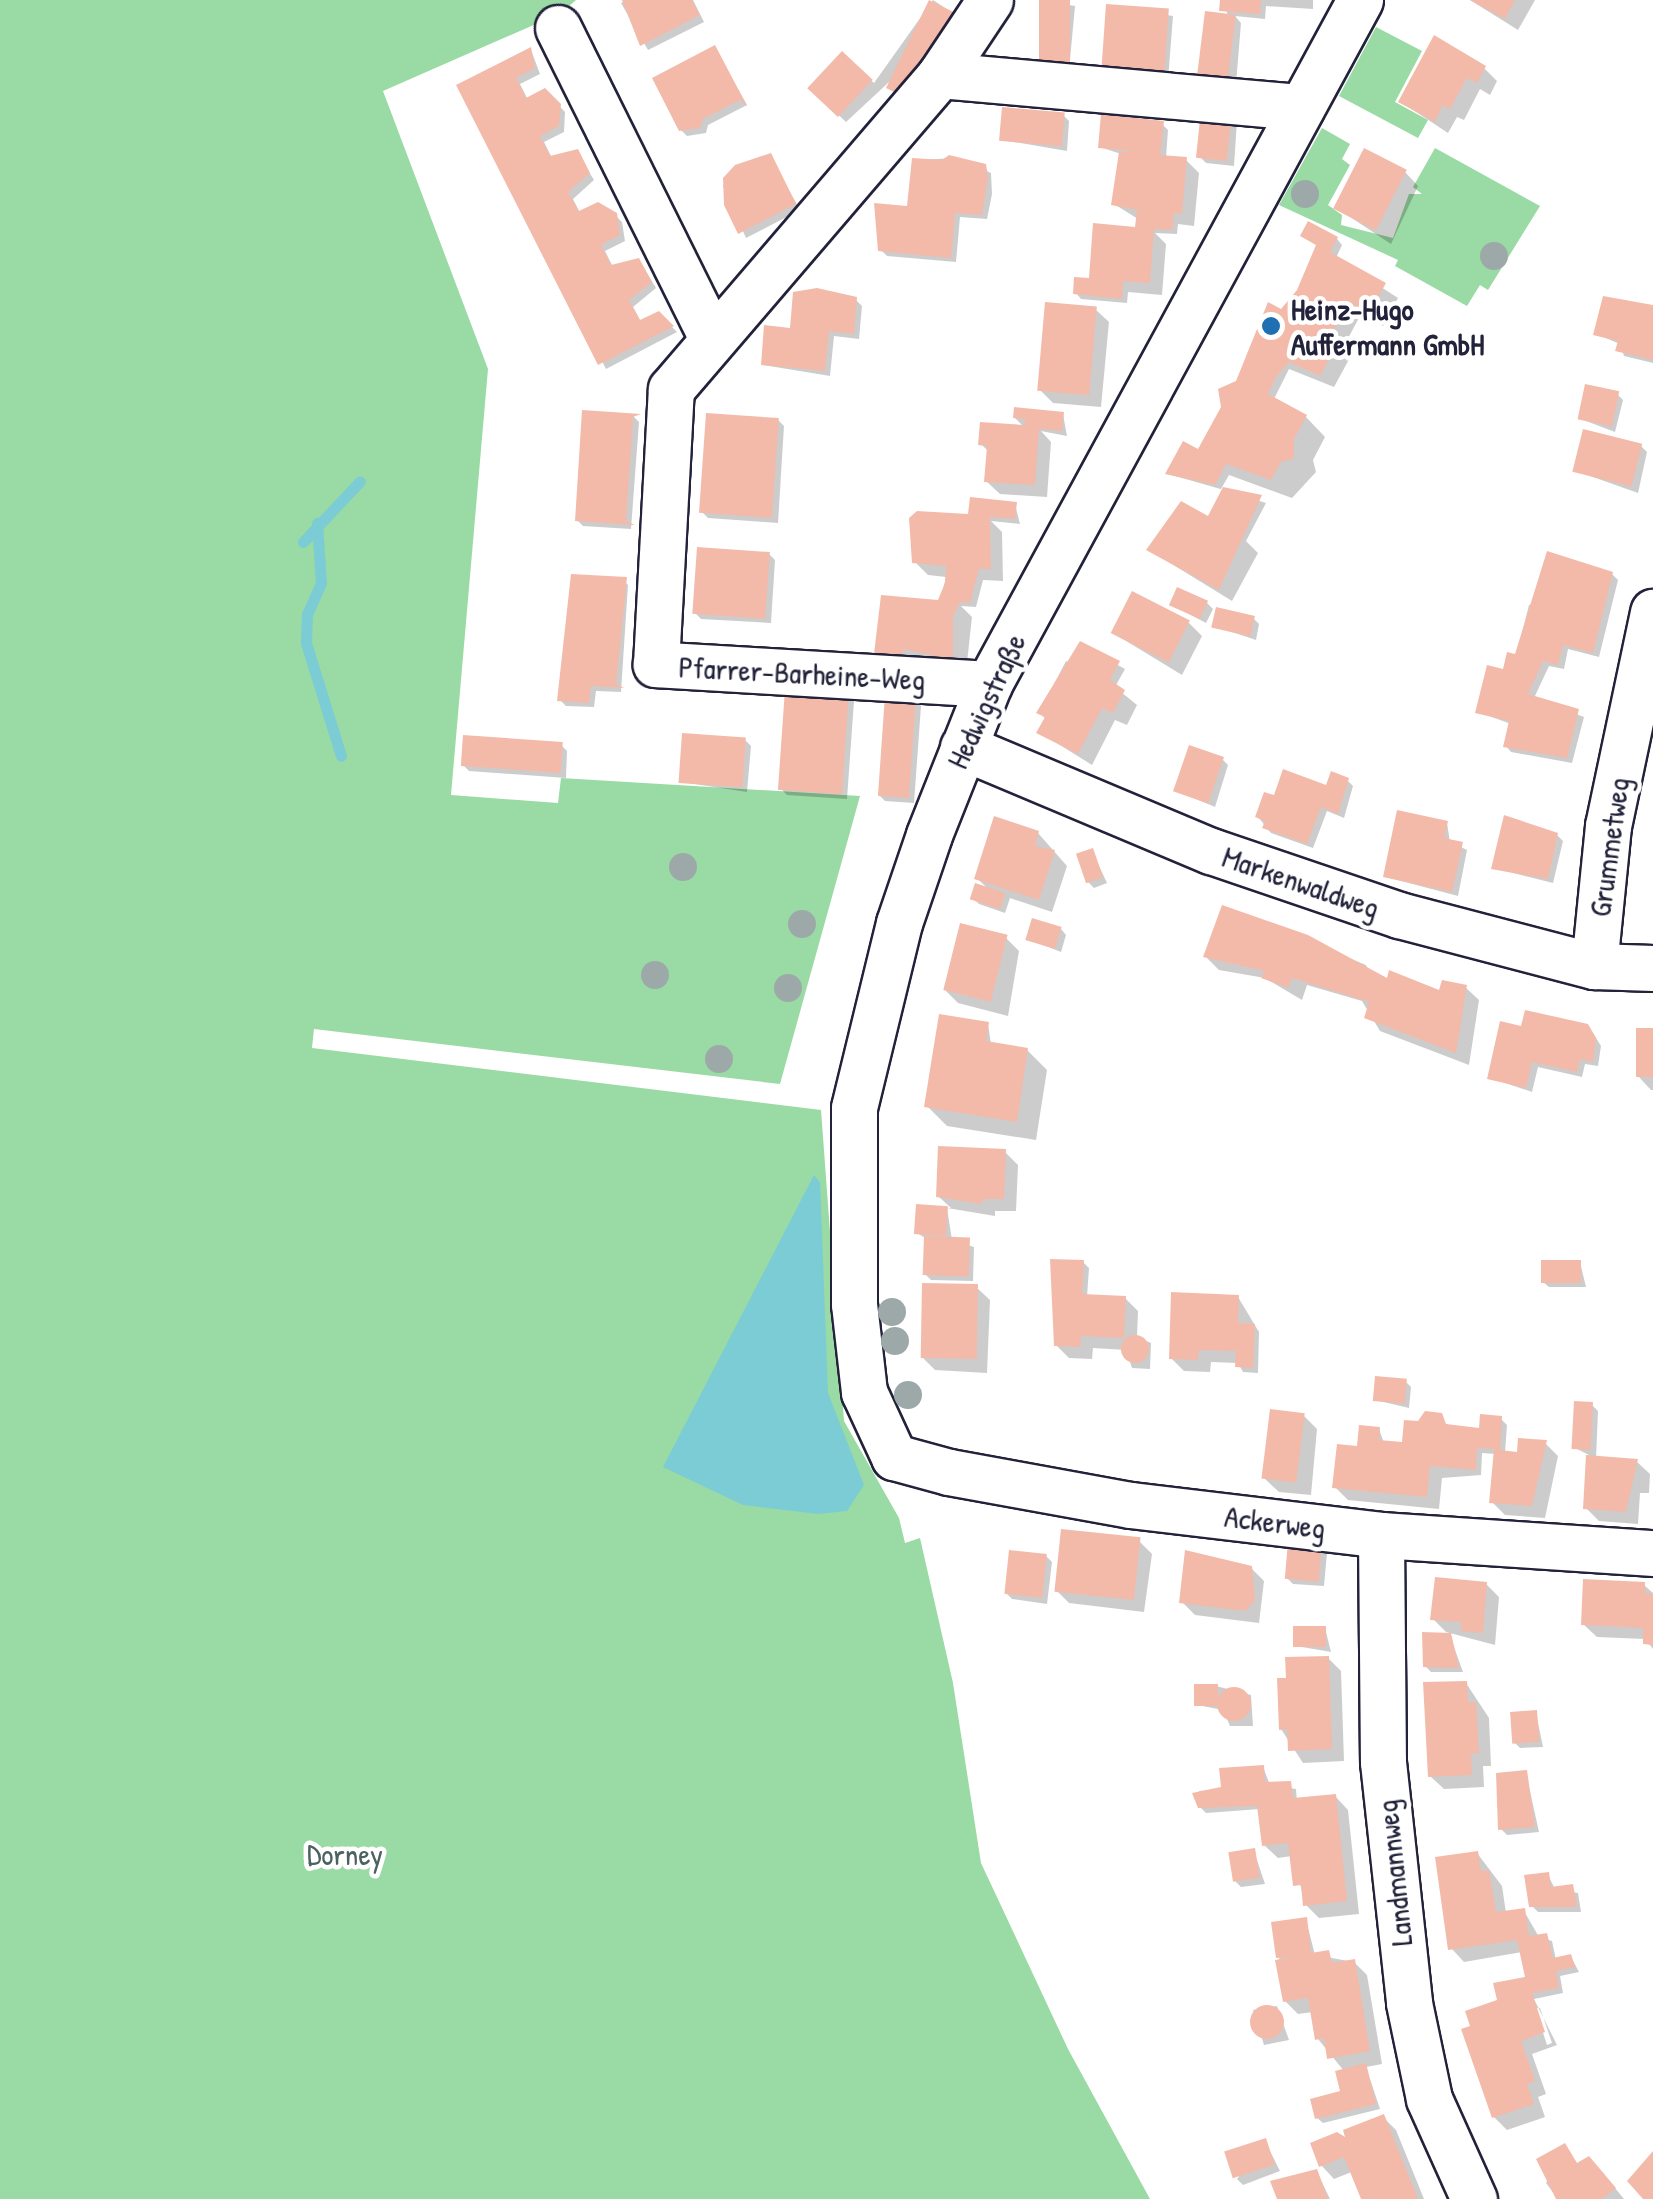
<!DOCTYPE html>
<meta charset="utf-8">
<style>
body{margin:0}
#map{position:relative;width:1653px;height:2199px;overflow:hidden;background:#fff;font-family:"Patrick Hand",sans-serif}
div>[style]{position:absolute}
.green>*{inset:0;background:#9adaa4}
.water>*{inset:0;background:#7bccd4}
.shadow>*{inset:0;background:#0003}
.stream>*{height:11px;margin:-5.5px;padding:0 5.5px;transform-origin:5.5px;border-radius:5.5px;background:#7bccd4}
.building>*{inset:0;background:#f3baa9;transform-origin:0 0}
.round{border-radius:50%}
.roads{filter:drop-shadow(2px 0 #22223b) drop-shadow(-2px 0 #22223b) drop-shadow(0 2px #22223b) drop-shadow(0 -2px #22223b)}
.street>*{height:45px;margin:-22.5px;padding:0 22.5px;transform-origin:22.5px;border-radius:22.5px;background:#fff}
.trees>*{width:28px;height:28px;margin:-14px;border-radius:50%;background:#9da9a8}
.dots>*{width:28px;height:28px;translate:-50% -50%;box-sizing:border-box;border:5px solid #fff;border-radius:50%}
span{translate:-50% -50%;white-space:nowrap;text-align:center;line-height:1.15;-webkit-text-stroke:9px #fff;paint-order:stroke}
.poi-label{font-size:30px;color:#22223b;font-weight:700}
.left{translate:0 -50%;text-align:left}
.street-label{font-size:30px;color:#22223b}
.park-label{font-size:30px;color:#4c6260}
</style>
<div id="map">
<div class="green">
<div style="clip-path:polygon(0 0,576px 0,561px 13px,383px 91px,488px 369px,451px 795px,558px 803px,561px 778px,860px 796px,780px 1084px,314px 1029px,312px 1048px,821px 1110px,844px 1421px,899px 1518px,905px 1543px,920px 1538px,953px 1683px,981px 1863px,1068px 2049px,1150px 2199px,0 2199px)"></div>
<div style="clip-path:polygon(1376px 27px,1422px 51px,1395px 102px,1428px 120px,1418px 138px,1339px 96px)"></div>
<div style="clip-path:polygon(1322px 128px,1350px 144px,1342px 159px,1350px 165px,1328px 205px,1342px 215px,1341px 225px,1393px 238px,1409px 194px,1422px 194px,1413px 187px,1435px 148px,1540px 206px,1488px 290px,1480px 285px,1467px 306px,1395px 266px,1398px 260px,1279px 205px)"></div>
</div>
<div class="water">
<div style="clip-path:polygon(814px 1175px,820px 1182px,828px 1393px,864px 1485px,847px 1511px,818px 1514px,743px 1505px,663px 1467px)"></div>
</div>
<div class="shadow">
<div style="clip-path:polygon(627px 0,693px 0,704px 22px,648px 50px,621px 3px)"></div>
<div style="clip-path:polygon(933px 0,959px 17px,846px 122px,811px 89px,842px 55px,874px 83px)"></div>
<div style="clip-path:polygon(1041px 0,1075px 6px,1069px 70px,1041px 67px)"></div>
<div style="clip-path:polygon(1223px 0,1313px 0,1313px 9px,1266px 6px,1265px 19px,1235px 16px,1241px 23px,1236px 84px,1208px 81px,1228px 16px)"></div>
<div style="clip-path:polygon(1470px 0,1535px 0,1518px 30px)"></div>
<div style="clip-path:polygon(1109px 6px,1173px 16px,1168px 80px)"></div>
<div style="clip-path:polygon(715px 48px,747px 105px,708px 125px,706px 133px,687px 136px,681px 130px)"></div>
<div style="clip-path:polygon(531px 50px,540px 74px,520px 84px,528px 100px,545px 91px,565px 112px,564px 132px,544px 142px,552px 158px,577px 152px,594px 180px,573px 199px,580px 213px,615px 215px,622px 222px,625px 241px,605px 251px,613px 267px,639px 260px,656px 288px,633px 307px,641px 322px,659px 314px,677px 332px,606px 369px,459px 86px)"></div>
<div style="clip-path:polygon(1484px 68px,1497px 81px,1490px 95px,1480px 89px,1464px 120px,1457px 117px,1448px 133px,1401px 102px)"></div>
<div style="clip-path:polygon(1063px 115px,1069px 121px,1067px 151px,1002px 140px)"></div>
<div style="clip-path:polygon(1231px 115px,1237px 121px,1234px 166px,1206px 163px,1200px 157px)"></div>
<div style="clip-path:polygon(1162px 124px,1168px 130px,1166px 158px,1186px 160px,1199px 173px,1194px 226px,1178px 224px,1177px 234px,1155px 233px,1166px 244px,1162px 295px,1128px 292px,1127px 303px,1081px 299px,1076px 293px,1096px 282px,1142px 230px,1138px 219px,1114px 204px,1121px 154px,1100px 147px)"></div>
<div style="clip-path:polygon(770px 156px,800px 210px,746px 238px,723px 186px,737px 167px)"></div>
<div style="clip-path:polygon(958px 158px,991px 173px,992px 194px,987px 219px,960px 217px,956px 262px,887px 256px,881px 250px,910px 209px,914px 160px)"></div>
<div style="clip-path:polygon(1405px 172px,1418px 186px,1391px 244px,1338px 209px)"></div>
<div style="clip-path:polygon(1303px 236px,1337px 239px,1342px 245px,1336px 258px,1398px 298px,1383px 326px,1361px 314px,1344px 346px,1352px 354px,1334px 387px,1289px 369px,1273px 401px,1306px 417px,1325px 437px,1313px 460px,1316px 472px,1292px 498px,1229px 475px,1221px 489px,1266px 503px,1246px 541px,1258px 553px,1232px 601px,1149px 550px,1218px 525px,1224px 490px,1168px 474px,1198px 453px,1224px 408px,1221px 390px,1237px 384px,1269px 306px,1282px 312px,1299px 292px,1318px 246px)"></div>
<div style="clip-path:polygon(856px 300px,862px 306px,859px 339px,834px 336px,830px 376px,763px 365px,792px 330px)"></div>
<div style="clip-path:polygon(1653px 308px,1653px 363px,1624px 356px,1620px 344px,1596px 334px)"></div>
<div style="clip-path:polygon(1095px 309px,1109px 322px,1101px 407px,1053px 403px,1040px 390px)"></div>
<div style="clip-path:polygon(1617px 394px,1623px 400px,1615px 432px,1578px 418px)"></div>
<div style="clip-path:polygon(1063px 414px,1067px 436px,1041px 431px,1051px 442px,1047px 497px,1000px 494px,986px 481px,989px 452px,981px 444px,1025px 428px,1015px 418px)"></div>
<div style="clip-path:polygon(633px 416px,639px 422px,631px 529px,583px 526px,577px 520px)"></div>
<div style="clip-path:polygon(778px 420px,784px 426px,778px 523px,708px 518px,702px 512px)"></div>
<div style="clip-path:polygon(1641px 446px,1647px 452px,1638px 493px,1576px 471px)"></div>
<div style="clip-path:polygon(1015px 504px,1020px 524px,991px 521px,1002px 532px,1003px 581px,983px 580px,976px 607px,961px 606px,972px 617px,966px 672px,890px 666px,876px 653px,940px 602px,946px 577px,928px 575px,915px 562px,975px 518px)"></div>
<div style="clip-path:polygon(769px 554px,775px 560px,771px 623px,701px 619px,695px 613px)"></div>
<div style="clip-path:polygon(1612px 574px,1618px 580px,1599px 657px,1568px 649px,1564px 669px,1549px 666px,1534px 698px,1584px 717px,1572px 763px,1511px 752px,1506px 746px,1511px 724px,1478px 712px,1516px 657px,1529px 605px)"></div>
<div style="clip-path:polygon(622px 579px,628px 585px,621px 692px,596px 691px,594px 707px,566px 706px,560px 700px)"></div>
<div style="clip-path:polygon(1207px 603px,1213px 609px,1206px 623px,1172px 605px)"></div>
<div style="clip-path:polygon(1253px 618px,1259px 624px,1256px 640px,1214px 626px)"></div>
<div style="clip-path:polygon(1189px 623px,1202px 636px,1182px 675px,1113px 633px)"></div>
<div style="clip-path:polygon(1081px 645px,1125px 669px,1115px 687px,1137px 705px,1127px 725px,1115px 720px,1092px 765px,1039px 732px,1046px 719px,1039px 713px,1066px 661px,1081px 669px)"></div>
<div style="clip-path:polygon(848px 695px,854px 701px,847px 799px,787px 795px,781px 789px)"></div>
<div style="clip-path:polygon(915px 700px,921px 706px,914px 803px,885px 801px,879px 795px)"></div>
<div style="clip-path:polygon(745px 740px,751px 746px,747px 792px,681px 782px)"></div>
<div style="clip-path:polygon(561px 745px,567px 751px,566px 778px,469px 771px,463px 765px)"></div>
<div style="clip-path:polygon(1222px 759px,1228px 765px,1215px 807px,1177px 791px)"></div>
<div style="clip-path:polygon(1347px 780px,1353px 786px,1344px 818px,1327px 811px,1313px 848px,1271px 833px,1258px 817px,1275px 798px)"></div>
<div style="clip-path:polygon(1447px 823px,1450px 842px,1467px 850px,1458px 896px,1386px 877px)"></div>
<div style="clip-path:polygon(1038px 833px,1067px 866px,1052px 912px,1010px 898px,1005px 913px,979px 904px,973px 898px,990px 891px,977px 878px)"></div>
<div style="clip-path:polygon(1557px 835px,1563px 841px,1553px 883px,1494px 868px)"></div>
<div style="clip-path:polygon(1092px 851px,1107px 883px,1094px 888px,1088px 882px)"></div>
<div style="clip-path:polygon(1061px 929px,1066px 935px,1061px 952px,1028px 939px)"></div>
<div style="clip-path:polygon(1006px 938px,1019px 951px,1008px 1016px,958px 1003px,945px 990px)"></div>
<div style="clip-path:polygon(1313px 943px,1366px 965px,1370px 975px,1441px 993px,1465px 987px,1479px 1000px,1469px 1065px,1380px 1031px,1362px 1001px,1307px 985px,1302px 1000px,1265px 978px,1219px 970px,1206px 957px)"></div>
<div style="clip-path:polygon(988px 1024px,991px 1044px,1027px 1050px,1047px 1070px,1036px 1140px,947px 1126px,927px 1106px)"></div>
<div style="clip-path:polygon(1653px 1030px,1653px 1090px,1651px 1090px,1638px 1076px)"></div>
<div style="clip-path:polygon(1593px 1033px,1601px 1046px,1598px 1066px,1585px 1064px,1582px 1077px,1538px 1067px,1532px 1092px,1490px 1078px)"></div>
<div style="clip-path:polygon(1005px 1152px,1018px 1165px,1016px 1211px,995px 1211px,995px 1216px,947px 1208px,952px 1240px,974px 1247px,973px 1281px,931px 1280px,925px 1274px,927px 1239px,917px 1233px,918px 1207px,951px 1208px,938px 1196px)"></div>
<div style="clip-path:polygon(1052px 1261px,1083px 1262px,1089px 1268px,1087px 1297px,1125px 1298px,1138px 1311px,1137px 1337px,1151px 1343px,1150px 1369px,1132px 1368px,1126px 1350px,1093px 1348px,1092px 1359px,1069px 1358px,1056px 1345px)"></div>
<div style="clip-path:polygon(1580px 1262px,1586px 1287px,1549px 1287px,1543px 1282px)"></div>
<div style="clip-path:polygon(976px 1287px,990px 1300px,987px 1373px,935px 1370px,922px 1357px)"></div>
<div style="clip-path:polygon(1238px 1297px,1259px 1332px,1258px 1373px,1243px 1372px,1238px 1363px,1211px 1362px,1210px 1372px,1184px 1371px,1171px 1358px)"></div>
<div style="clip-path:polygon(1406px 1382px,1411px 1387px,1409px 1408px,1375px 1400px)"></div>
<div style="clip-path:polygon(1592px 1405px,1598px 1411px,1596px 1459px,1636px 1461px,1650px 1474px,1649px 1493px,1640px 1493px,1638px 1524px,1599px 1521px,1586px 1508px,1589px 1455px,1575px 1448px)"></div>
<div style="clip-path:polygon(1426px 1414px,1452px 1427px,1481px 1431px,1501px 1419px,1507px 1425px,1505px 1453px,1520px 1454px,1545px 1443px,1558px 1456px,1545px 1518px,1505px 1515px,1492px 1502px,1496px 1454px,1482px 1453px,1481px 1475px,1442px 1478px,1439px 1509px,1348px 1500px,1335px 1487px,1379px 1429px,1384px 1443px,1404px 1445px)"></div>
<div style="clip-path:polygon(1304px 1416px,1317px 1429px,1311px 1495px,1279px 1492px,1265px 1479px)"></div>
<div style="clip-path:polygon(1139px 1541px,1152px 1554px,1144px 1612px,1069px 1603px,1056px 1590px)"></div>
<div style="clip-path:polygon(1321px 1548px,1327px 1553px,1324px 1586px,1293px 1584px,1287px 1578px)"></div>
<div style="clip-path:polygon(1046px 1556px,1052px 1562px,1047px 1604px,1012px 1599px,1006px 1593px)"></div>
<div style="clip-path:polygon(1251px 1568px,1264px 1581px,1259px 1623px,1195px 1615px,1182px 1602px)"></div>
<div style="clip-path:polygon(1486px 1584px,1499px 1597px,1495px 1645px,1446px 1632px,1433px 1619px)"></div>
<div style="clip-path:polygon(1644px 1585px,1653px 1593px,1653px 1649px,1645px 1639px,1597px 1637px,1583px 1624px)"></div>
<div style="clip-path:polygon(1325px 1628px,1331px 1652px,1296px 1646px)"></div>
<div style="clip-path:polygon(1450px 1636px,1463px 1672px,1431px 1672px,1425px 1666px)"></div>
<div style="clip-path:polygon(1328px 1658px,1341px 1671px,1344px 1761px,1303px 1763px,1281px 1729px)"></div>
<div style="clip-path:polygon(1466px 1683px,1489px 1718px,1491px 1766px,1483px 1766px,1484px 1787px,1444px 1789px,1430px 1776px)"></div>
<div style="clip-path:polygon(1216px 1686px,1251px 1695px,1253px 1726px,1230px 1726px,1223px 1710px,1197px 1705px)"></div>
<div style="clip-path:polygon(1536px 1713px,1543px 1747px,1520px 1748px,1514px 1742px)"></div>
<div style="clip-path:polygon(1263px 1767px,1270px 1785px,1296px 1789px,1297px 1802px,1335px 1796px,1348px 1810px,1359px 1914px,1319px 1918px,1306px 1905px,1292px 1856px,1278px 1858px,1264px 1845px,1260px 1809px,1206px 1813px,1200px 1807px,1199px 1791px,1224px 1789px)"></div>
<div style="clip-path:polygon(1526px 1773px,1539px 1832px,1507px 1835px,1501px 1829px)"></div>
<div style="clip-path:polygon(1254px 1851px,1265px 1884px,1241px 1887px,1235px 1881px)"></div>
<div style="clip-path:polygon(evenodd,1477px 1853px,1502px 1886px,1506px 1913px,1524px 1911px,1539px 1937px,1552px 1941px,1556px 1960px,1571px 1957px,1579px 1972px,1560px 1976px,1563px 1993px,1534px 1999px,1557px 2045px,1532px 2054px,1546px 2094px,1538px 2097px,1545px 2117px,1507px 2130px,1494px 2117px,1503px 2003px,1528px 1979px,1522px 1952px,1464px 1962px,1451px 1948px,1477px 1853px,1535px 2008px,1540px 2008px,1552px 2043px,1547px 2045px,1535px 2008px)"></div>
<div style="clip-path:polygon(1548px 1875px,1555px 1889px,1578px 1893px,1581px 1912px,1538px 1912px,1532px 1906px)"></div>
<div style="clip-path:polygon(1306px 1920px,1315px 1955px,1354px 1962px,1367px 1975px,1382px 2064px,1366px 2067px,1380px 2109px,1323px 2123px,1317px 2118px,1343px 2093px,1344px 2071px,1318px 2039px,1313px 2012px,1298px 2014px,1285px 2001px,1279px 1957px)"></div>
<div style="clip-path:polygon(1277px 2006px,1289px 2040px,1264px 2045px,1253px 2010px)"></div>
<div style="clip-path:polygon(1383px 2117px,1396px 2130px,1424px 2199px,1369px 2199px,1354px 2171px,1334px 2179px,1321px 2165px)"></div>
<div style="clip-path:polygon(1265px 2141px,1280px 2171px,1243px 2185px,1237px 2179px)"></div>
<div style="clip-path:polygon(1565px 2146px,1578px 2165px,1602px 2172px,1624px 2199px,1558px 2199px,1546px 2183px)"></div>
<div style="clip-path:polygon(1317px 2172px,1330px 2199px,1280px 2199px,1273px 2182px)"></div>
</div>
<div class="stream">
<div style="left:317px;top:523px;width:60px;rotate:86.2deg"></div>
<div style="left:321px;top:583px;width:34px;rotate:114deg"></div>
<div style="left:307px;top:614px;width:29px;rotate:92deg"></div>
<div style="left:306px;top:643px;width:118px;rotate:72.8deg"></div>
<div style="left:303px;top:542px;width:83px;rotate:-46.9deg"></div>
</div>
<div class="building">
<div style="clip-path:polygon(622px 0,692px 0,700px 15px,640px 46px)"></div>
<div style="left:929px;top:0;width:34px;height:98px;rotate:26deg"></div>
<div style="left:1039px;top:0;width:31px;height:62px"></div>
<div style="clip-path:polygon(1220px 0,1261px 0,1260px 14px,1219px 11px)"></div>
<div style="clip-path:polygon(1470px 0,1515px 0,1505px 19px)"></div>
<div style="left:1106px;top:4px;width:63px;height:65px;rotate:4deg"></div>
<div style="left:1205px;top:11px;width:31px;height:65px;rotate:7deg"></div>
<div style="clip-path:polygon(1434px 35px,1486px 66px,1477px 83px,1467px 78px,1450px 109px,1443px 105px,1435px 122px,1398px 102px)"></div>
<div style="clip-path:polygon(715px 45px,747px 106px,740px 100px,703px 119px,700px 128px,679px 131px,652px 78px)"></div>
<div style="clip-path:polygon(531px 47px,535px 68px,516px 78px,526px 98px,545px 88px,561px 104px,559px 126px,540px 136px,550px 156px,578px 149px,590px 173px,568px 192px,579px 211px,598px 202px,617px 213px,620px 235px,601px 245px,611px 265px,639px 258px,652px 282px,629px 300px,640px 320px,659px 311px,674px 326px,598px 365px,456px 85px)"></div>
<div style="left:842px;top:51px;width:42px;height:51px;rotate:43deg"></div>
<div style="left:1002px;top:107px;width:63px;height:34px;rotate:5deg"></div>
<div style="left:1201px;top:110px;width:31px;height:48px;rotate:6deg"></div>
<div style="clip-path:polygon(1101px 114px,1164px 121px,1160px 155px,1187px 157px,1182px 214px,1174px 213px,1172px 230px,1154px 229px,1150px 283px,1123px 281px,1122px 299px,1073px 294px,1074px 277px,1089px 278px,1093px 223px,1135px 227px,1137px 210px,1111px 205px,1119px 152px,1134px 151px,1098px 148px)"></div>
<div style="left:1364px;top:148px;width:48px;height:68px;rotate:27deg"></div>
<div style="clip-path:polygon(771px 153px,796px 204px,738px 234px,724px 205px,723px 178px,735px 165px)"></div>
<div style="clip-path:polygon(949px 155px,986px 164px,988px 177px,982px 215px,955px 213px,951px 258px,878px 251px,874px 203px,907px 206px,912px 158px,942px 160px)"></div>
<div style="clip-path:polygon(1308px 221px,1338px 237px,1330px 252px,1386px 283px,1369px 314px,1348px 302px,1331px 334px,1340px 339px,1320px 376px,1289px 362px,1276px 377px,1268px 394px,1307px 415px,1294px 439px,1294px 458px,1281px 462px,1271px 480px,1226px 464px,1215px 485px,1165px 474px,1183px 441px,1198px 449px,1221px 407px,1218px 389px,1236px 381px,1268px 302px,1281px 309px,1297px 290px,1316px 245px,1300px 236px)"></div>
<div style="clip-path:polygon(817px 288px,857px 297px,854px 334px,829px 331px,825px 371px,761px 365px,764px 325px,790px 328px,793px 292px)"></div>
<div style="clip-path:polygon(1603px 296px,1653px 305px,1653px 360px,1615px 351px,1618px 341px,1593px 335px)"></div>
<div style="left:1045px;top:302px;width:52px;height:89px;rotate:5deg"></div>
<div style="left:1585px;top:384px;width:35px;height:36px;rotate:12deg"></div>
<div style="clip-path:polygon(1014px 407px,1064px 412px,1062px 431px,1039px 429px,1035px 485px,984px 482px,987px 446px,978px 445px,980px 422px,1025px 425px,1025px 419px,1013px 418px)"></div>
<div style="clip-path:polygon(582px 410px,641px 414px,633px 417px,626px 521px,635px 525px,575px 521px)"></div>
<div style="left:706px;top:413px;width:73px;height:100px;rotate:4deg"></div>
<div style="left:1583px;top:429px;width:61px;height:44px;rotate:14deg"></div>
<div style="clip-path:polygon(1223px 487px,1262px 495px,1219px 590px,1146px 550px,1181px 501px,1208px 516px)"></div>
<div style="clip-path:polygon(970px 497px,1017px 502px,1015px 519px,990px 517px,991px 569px,979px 569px,970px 603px,960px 602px,953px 617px,953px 660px,903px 649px,903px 656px,874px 654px,881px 595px,938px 600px,945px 583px,946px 566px,912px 563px,909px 518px,917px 511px,968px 514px)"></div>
<div style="left:697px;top:547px;width:73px;height:67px;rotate:4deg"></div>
<div style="clip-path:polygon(1547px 551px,1613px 572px,1593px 653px,1563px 645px,1558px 665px,1543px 661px,1528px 694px,1579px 709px,1567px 758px,1503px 747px,1509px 721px,1475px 713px,1487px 665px,1503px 669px,1507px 652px,1515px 654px)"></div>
<div style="clip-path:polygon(571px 574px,627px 577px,616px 684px,624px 688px,591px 686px,589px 703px,557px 701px)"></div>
<div style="left:1177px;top:587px;width:34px;height:20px;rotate:24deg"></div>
<div style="left:1132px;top:591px;width:65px;height:47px;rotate:27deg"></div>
<div style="left:1216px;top:607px;width:40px;height:21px;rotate:13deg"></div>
<div style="clip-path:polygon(1080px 641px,1120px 661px,1110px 680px,1125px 690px,1113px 713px,1102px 708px,1078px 754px,1036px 733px,1045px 717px,1036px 713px)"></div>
<div style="left:785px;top:689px;width:64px;height:101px;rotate:4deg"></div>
<div style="left:885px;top:695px;width:31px;height:101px;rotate:4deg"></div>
<div style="left:682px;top:733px;width:64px;height:50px;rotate:4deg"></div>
<div style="left:463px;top:735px;width:100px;height:31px;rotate:4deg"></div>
<div style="left:1189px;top:745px;width:37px;height:49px;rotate:19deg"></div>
<div style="clip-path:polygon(1283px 769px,1326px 785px,1331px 771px,1349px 778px,1338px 814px,1321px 807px,1307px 844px,1262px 828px,1265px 821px,1255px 817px,1264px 792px,1274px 795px)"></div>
<div style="clip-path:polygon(1397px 810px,1448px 821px,1444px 838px,1463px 842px,1452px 892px,1383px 877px)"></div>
<div style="clip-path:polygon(1504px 815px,1558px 833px,1548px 879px,1491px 869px)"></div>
<div style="clip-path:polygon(994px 816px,1039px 831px,1035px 846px,1055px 850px,1039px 900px,974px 879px)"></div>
<div style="left:1093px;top:848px;width:31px;height:18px;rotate:71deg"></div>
<div style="left:975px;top:883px;width:32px;height:17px;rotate:18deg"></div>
<div style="clip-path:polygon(1222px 905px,1308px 935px,1387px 978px,1389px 970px,1439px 990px,1442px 980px,1467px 985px,1456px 1053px,1364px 1018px,1369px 1002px,1292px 978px,1288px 988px,1261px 978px,1264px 971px,1203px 957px)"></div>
<div style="left:1032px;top:918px;width:31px;height:23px;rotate:17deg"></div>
<div style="left:960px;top:923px;width:49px;height:69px;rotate:14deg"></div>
<div style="clip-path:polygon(1525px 1010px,1588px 1024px,1596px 1038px,1593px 1062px,1580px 1059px,1577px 1072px,1532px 1062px,1526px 1088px,1487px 1079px,1500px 1021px,1521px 1026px)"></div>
<div style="clip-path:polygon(939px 1014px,989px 1022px,986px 1041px,1028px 1048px,1017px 1122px,924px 1107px)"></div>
<div style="left:1636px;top:1028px;width:17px;height:49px"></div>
<div style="clip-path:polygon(938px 1146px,1006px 1149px,1004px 1199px,983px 1199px,982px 1204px,936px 1197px)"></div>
<div style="left:916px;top:1204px;width:32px;height:30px;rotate:4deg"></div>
<div style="left:924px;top:1236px;width:46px;height:39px;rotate:2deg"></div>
<div style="clip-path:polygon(1050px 1259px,1084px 1260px,1082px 1294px,1126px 1296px,1124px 1338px,1081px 1336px,1080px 1347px,1054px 1346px)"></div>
<div style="left:1541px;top:1260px;width:40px;height:23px"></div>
<div style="left:922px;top:1283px;width:56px;height:75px;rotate:1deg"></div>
<div style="clip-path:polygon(1171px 1292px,1239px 1295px,1238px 1323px,1255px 1324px,1253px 1368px,1235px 1367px,1236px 1351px,1199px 1350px,1198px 1360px,1169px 1359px)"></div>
<div class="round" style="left:1121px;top:1335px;width:28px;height:28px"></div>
<div style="left:1375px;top:1376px;width:32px;height:25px;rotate:5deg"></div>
<div style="left:1574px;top:1401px;width:19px;height:48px;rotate:3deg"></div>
<div style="left:1270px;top:1409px;width:35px;height:70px;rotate:7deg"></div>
<div style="clip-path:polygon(1425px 1411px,1442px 1413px,1446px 1424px,1479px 1428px,1480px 1414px,1502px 1416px,1500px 1450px,1517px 1452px,1518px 1438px,1547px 1440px,1532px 1506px,1489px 1503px,1494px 1449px,1477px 1448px,1476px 1470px,1430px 1466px,1427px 1497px,1332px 1488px,1337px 1444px,1357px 1446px,1359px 1425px,1380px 1427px,1379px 1440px,1402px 1442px,1404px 1420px,1418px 1421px)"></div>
<div style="clip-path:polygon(1586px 1455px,1638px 1459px,1626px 1512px,1583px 1509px)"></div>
<div style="left:1061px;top:1529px;width:80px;height:63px;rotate:6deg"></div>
<div style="left:1288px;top:1542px;width:34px;height:37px;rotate:5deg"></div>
<div style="left:1009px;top:1550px;width:38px;height:44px;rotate:6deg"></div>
<div style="clip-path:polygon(1185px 1550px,1252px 1566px,1255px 1600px,1246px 1611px,1179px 1603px)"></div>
<div style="clip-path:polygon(1435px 1577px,1487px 1582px,1483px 1633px,1461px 1631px,1461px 1622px,1430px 1620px)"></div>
<div style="clip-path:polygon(1583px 1579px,1645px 1582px,1645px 1593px,1653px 1594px,1653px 1645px,1643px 1644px,1643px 1628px,1581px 1625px)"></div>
<div style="left:1293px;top:1626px;width:33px;height:21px"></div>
<div style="clip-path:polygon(1422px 1632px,1451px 1633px,1459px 1668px,1423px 1667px)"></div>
<div style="clip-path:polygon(1329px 1656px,1332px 1749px,1288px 1751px,1287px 1729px,1279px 1730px,1277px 1678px,1286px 1678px,1285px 1657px)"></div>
<div style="clip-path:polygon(1467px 1681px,1468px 1702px,1476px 1702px,1479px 1753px,1471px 1754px,1472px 1775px,1428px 1777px,1423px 1682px)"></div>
<div style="left:1194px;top:1684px;width:24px;height:22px"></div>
<div class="round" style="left:1217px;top:1687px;width:34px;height:34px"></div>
<div style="left:1537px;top:1710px;width:32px;height:27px;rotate:86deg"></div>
<div style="clip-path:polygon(1264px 1765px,1265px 1782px,1291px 1781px,1293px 1798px,1336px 1794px,1347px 1901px,1303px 1906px,1301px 1885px,1293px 1886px,1288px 1843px,1262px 1846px,1257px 1806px,1198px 1808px,1192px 1793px,1221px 1787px,1219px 1768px)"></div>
<div style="clip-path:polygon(1527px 1770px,1535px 1827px,1498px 1830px,1496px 1773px)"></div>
<div style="left:1255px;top:1848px;width:30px;height:27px;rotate:81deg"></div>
<div style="clip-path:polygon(1478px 1851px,1481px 1871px,1489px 1870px,1496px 1912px,1525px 1908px,1529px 1936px,1547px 1933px,1553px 1958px,1571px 1954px,1575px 1967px,1556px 1971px,1559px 1988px,1532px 1993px,1545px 2032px,1521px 2041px,1535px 2081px,1527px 2084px,1534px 2104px,1492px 2118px,1461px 2029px,1470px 2026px,1465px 2011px,1497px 2000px,1493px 1983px,1525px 1977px,1517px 1940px,1448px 1950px,1435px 1857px)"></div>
<div style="clip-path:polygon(1549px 1872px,1551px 1887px,1573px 1884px,1577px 1907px,1529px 1907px,1524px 1875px)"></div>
<div style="clip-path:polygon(1307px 1917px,1311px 1953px,1329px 1950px,1332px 1963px,1355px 1959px,1370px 2051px,1327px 2059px,1324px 2038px,1315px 2040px,1308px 1998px,1283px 2002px,1275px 1960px,1292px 1957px,1276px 1958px,1271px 1922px)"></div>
<div class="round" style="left:1250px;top:2005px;width:34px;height:34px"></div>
<div style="clip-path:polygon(1366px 2063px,1376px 2104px,1315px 2119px,1310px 2099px,1340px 2091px,1335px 2071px)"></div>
<div style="clip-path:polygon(1384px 2114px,1401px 2157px,1418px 2199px,1361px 2199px,1344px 2157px,1319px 2167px,1310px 2143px,1337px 2132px,1345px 2137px,1343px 2130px)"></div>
<div style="left:1266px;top:2138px;width:28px;height:44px;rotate:72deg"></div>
<div style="clip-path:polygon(1565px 2143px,1577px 2163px,1589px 2156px,1616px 2188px,1602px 2199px,1556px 2199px,1536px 2159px)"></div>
<div style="clip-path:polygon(1653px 2151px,1653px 2199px,1643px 2199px,1627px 2181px)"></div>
<div style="clip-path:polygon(1317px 2169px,1328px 2199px,1277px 2199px,1270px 2181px)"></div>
</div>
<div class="roads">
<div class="street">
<div style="left:1360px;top:0;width:778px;rotate:118.48deg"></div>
<div style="left:989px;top:684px;width:162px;rotate:111.7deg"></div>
<div style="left:929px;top:835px;width:93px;rotate:108.8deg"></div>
<div style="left:899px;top:923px;width:190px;rotate:103.7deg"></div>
<div style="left:854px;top:1108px;width:196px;rotate:90deg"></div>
<div style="left:854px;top:1304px;width:89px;rotate:83.5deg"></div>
<div style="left:864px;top:1392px;width:72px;rotate:65.2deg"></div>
<div style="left:894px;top:1457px;width:57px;rotate:15.3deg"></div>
<div style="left:949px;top:1472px;width:185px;rotate:10.3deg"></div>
<div style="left:1131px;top:1505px;width:252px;rotate:6.8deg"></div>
<div style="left:1381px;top:1535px;width:273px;rotate:3.8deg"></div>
<div style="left:558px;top:28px;width:346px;rotate:63.6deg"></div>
<div style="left:940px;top:75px;width:363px;rotate:5.1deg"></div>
<div style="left:989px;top:684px;width:334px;rotate:-176.6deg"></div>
<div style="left:656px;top:664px;width:275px;rotate:-86.9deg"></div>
<div style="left:671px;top:389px;width:413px;rotate:-49.4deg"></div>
<div style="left:940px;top:75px;width:90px;rotate:-56.3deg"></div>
<div style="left:963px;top:747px;width:269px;rotate:22.8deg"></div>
<div style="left:1211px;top:851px;width:199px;rotate:18.8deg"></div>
<div style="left:1399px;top:915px;width:202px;rotate:14.7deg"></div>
<div style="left:1594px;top:966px;width:59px;rotate:1.9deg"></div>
<div style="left:1594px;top:966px;width:141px;rotate:-84.3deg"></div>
<div style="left:1608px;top:826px;width:219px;rotate:-78.1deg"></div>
<div style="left:1381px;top:1535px;width:227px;rotate:89.5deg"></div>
<div style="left:1383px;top:1762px;width:242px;rotate:83.8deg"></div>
<div style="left:1409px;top:2003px;width:98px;rotate:78.2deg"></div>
<div style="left:1429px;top:2099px;width:110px;rotate:65.8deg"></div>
</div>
</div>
<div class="trees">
<div style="left:1305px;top:194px"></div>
<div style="left:1494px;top:256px"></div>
<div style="left:683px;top:867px"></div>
<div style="left:802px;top:924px"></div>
<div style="left:655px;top:975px"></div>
<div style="left:788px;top:988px"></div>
<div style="left:719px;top:1059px"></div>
<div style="left:892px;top:1312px"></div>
<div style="left:895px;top:1341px"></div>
<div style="left:908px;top:1395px"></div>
</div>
<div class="dots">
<div style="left:1271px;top:326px;background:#1f6fb2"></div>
</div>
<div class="poi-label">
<span class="left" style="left:1291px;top:326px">Heinz-Hugo<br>Auffermann GmbH</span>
</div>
<div class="street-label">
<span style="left:802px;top:673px;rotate:3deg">Pfarrer-Barheine-Weg</span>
<span style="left:986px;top:701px;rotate:-65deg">Hedwigstraße</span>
<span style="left:1609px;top:847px;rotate:-82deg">Grummetweg</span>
<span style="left:1301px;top:882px;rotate:19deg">Markenwaldweg</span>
<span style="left:1275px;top:1522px;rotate:7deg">Ackerweg</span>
<span style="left:1394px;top:1873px;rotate:-96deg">Landmannweg</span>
</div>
<div class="park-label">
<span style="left:345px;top:1854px">Dorney</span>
</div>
</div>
